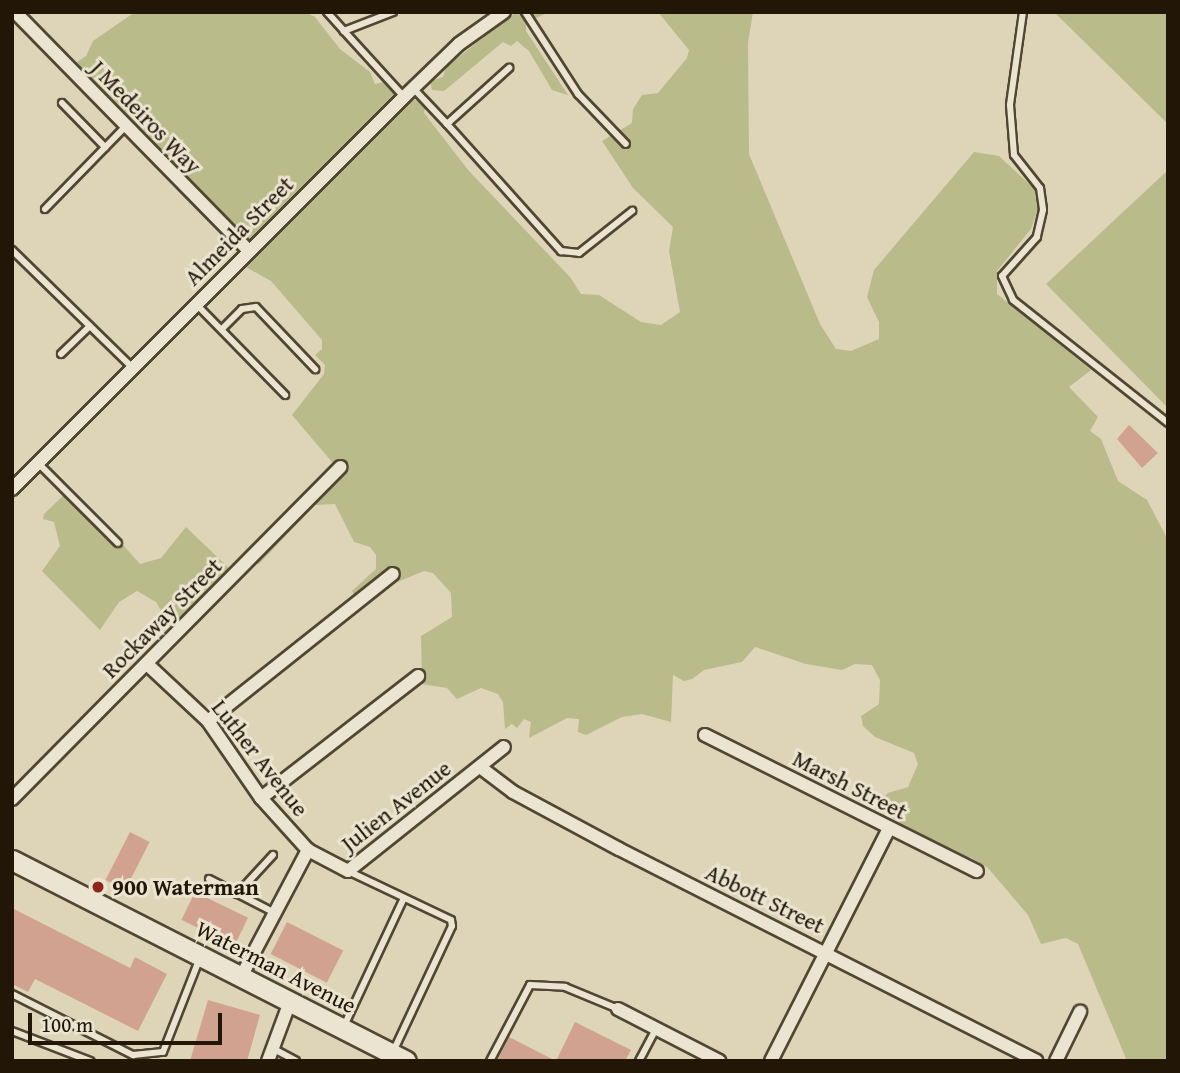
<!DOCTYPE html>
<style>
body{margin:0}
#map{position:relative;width:1180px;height:1073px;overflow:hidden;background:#ded5b8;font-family:"Gentium Book Plus",serif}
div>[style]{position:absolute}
.green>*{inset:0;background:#b9bb8a}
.building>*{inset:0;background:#d2a291;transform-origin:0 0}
.roads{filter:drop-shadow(2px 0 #514632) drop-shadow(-2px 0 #514632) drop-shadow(0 2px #514632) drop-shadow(0 -2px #514632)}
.service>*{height:6px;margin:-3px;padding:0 3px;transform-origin:3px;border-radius:3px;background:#eae4d1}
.minor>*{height:12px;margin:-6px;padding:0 6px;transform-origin:6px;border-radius:6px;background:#eae4d1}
.secondary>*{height:19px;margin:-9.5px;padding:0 9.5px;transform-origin:9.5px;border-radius:9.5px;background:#eae4d1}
.dots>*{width:19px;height:19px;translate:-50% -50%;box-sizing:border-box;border:4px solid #eae4d1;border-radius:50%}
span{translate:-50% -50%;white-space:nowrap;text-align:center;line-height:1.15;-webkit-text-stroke:6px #eae4d1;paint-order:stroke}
.street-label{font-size:23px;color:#221606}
.poi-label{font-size:23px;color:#221606;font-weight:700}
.left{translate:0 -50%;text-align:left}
.frame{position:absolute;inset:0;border:14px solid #221606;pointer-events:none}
.scale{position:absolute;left:28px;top:1013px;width:194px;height:32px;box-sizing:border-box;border:4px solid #221606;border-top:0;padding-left:9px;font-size:21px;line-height:24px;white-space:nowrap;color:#221606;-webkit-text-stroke:5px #eae4d1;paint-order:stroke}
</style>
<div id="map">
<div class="green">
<div style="clip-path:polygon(135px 12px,306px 12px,315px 17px,340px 49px,370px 72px,375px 84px,388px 81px,398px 101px,395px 111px,413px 100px,426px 102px,424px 113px,469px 171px,570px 277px,581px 294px,599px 295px,641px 322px,661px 325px,680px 312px,669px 251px,673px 227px,633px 188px,602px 141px,632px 123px,633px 109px,642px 95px,658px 93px,687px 58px,689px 50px,658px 12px,753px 12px,748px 43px,749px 154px,820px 324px,836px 349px,851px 351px,879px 339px,879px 322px,867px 297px,874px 270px,974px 152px,999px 156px,1037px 191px,1039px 205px,1031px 229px,997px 271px,997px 294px,1091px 370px,1069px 387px,1098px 417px,1090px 431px,1101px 439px,1118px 481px,1147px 500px,1168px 540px,1168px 1061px,1127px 1061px,1078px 944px,1066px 938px,1041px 944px,1028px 915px,988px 868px,970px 857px,963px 863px,893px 827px,898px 822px,878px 803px,888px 793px,908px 787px,918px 764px,914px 753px,875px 737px,863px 726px,861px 716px,879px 704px,880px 680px,872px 665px,855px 664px,842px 670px,806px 664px,755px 647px,742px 662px,704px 670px,692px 679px,684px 681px,673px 675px,671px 722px,642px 714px,622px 717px,586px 735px,578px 732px,579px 719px,567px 718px,529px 738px,531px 722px,524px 719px,517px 728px,512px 724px,505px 729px,503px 702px,498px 694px,481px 688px,457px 699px,447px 688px,422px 684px,421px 636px,452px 617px,451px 593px,433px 573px,424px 571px,395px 583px,361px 609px,352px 591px,376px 569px,376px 555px,370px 547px,354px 542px,335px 504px,315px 505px,259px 564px,248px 562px,337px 468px,292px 415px,324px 374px,325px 365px,315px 355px,322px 349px,322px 340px,271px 281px,244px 266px,246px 253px,68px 68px,86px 56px,93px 41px)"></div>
<div style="clip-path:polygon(516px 12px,549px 12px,526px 23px,526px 31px,568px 95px,552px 90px,529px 51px,517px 41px,511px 46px,503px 42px,444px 91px,432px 90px,430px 81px,443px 77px,446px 67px)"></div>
<div style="clip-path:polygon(1054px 12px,1168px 12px,1168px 124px)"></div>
<div style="clip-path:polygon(1168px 170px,1168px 408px,1046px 284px)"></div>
<div style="clip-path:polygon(67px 492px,100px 523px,104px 537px,124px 546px,140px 564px,161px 558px,186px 527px,233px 572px,173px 632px,156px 602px,137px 591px,119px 602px,100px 630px,42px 571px,60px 546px,54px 522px,43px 519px,44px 514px)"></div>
</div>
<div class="building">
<div style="clip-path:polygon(1129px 425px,1158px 453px,1142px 468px,1117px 439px)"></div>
<div style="left:130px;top:832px;width:22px;height:54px;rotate:27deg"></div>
<div style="left:195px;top:892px;width:59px;height:31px;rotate:26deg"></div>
<div style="clip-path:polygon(12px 908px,130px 968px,135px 957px,167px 974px,138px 1031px,35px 979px,28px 992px,12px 984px)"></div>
<div style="left:287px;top:922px;width:63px;height:36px;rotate:27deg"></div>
<div style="clip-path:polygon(208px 1000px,260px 1015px,247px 1061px,190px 1061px)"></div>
<div style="clip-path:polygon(575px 1022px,631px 1050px,625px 1061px,497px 1061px,509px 1037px,556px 1061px)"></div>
</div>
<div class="roads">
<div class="service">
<div style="left:327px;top:12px;width:25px;rotate:48deg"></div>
<div style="left:393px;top:12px;width:53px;rotate:158.8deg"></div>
<div style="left:344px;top:31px;width:89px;rotate:47.7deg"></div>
<div style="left:525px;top:12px;width:98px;rotate:57.1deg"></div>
<div style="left:578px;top:94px;width:69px;rotate:46.2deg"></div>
<div style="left:1023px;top:12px;width:94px;rotate:98deg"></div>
<div style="left:1010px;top:105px;width:50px;rotate:85.4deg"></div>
<div style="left:1014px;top:155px;width:42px;rotate:51.8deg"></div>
<div style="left:1040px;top:188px;width:22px;rotate:82deg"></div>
<div style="left:1043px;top:210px;width:28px;rotate:103deg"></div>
<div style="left:1037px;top:237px;width:52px;rotate:131.9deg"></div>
<div style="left:1002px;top:276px;width:26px;rotate:65deg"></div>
<div style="left:1013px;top:300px;width:198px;rotate:38.4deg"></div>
<div style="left:413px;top:88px;width:50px;rotate:46.6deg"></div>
<div style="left:447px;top:124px;width:84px;rotate:-42.1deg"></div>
<div style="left:62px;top:103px;width:62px;rotate:45.7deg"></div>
<div style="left:447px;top:124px;width:171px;rotate:48.1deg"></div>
<div style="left:561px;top:251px;width:18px;rotate:6deg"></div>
<div style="left:579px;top:253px;width:68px;rotate:-38.4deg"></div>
<div style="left:45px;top:209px;width:115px;rotate:-45.7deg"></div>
<div style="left:12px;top:250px;width:168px;rotate:44.3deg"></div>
<div style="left:197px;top:305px;width:126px;rotate:45.6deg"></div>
<div style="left:222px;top:329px;width:28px;rotate:-45deg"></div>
<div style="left:242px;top:309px;width:14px;rotate:-8deg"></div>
<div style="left:256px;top:307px;width:86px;rotate:46.4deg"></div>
<div style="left:61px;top:354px;width:40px;rotate:-44deg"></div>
<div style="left:38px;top:463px;width:113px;rotate:45deg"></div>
<div style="left:348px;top:871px;width:114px;rotate:25.4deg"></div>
<div style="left:451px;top:920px;width:6px;rotate:81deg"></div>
<div style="left:452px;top:926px;width:137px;rotate:115.1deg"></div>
<div style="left:209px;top:879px;width:74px;rotate:27.3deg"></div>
<div style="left:237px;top:894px;width:53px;rotate:-47.3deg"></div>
<div style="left:12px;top:994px;width:136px;rotate:26.8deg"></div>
<div style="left:133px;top:1055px;width:30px;rotate:-6deg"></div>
<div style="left:163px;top:1052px;width:99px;rotate:-68.6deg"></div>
<div style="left:344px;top:1026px;width:141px;rotate:-64.9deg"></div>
<div style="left:12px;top:1031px;width:84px;rotate:21deg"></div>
<div style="left:272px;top:1048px;width:27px;rotate:28deg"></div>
<div style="left:490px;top:1061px;width:86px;rotate:-62.2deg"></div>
<div style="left:530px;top:985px;width:35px;rotate:3deg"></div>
<div style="left:565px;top:987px;width:57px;rotate:22.5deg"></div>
<div style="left:639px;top:1061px;width:36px;rotate:-62deg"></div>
</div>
<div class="minor">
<div style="left:15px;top:12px;width:334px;rotate:45.6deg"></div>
<div style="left:12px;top:489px;width:554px;rotate:-45deg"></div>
<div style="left:404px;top:97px;width:76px;rotate:-43.9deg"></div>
<div style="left:459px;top:44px;width:55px;rotate:-35.4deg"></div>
<div style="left:147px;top:664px;width:83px;rotate:43.1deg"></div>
<div style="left:208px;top:721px;width:93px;rotate:55.5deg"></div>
<div style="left:261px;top:798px;width:70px;rotate:47.9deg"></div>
<div style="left:308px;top:850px;width:45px;rotate:27.7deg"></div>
<div style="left:348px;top:871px;width:199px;rotate:-38.5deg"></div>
<div style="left:208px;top:721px;width:236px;rotate:-38.5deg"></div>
<div style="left:705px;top:735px;width:304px;rotate:26.6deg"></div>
<div style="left:480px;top:767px;width:41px;rotate:37.1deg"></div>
<div style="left:513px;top:792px;width:120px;rotate:28.3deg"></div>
<div style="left:619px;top:849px;width:468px;rotate:26.9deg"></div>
<div style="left:261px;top:798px;width:199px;rotate:-37.8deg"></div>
<div style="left:12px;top:799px;width:467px;rotate:-45.3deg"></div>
<div style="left:241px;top:977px;width:144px;rotate:-62.2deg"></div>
<div style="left:618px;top:1009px;width:114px;rotate:27.2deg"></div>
<div style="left:268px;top:1061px;width:63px;rotate:-69.6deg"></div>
<div style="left:771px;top:1061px;width:261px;rotate:-63.1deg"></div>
<div style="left:1056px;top:1061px;width:55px;rotate:-63.9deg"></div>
</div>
<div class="secondary">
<div style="left:12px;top:860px;width:442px;rotate:27deg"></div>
</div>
</div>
<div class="dots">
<div style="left:98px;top:887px;background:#8f2418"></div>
</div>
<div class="street-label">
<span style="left:146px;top:117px;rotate:46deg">J Medeiros Way</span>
<span style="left:239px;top:231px;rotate:-45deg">Almeida Street</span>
<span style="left:162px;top:618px;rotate:-45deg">Rockaway Street</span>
<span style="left:260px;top:758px;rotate:52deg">Luther Avenue</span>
<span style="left:850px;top:785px;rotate:27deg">Marsh Street</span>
<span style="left:396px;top:806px;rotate:-38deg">Julien Avenue</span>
<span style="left:765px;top:899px;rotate:26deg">Abbott Street</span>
<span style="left:276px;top:967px;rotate:27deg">Waterman Avenue</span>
</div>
<div class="poi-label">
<span class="left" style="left:112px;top:887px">900 Waterman</span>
</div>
<div class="frame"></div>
<div class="scale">100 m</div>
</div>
